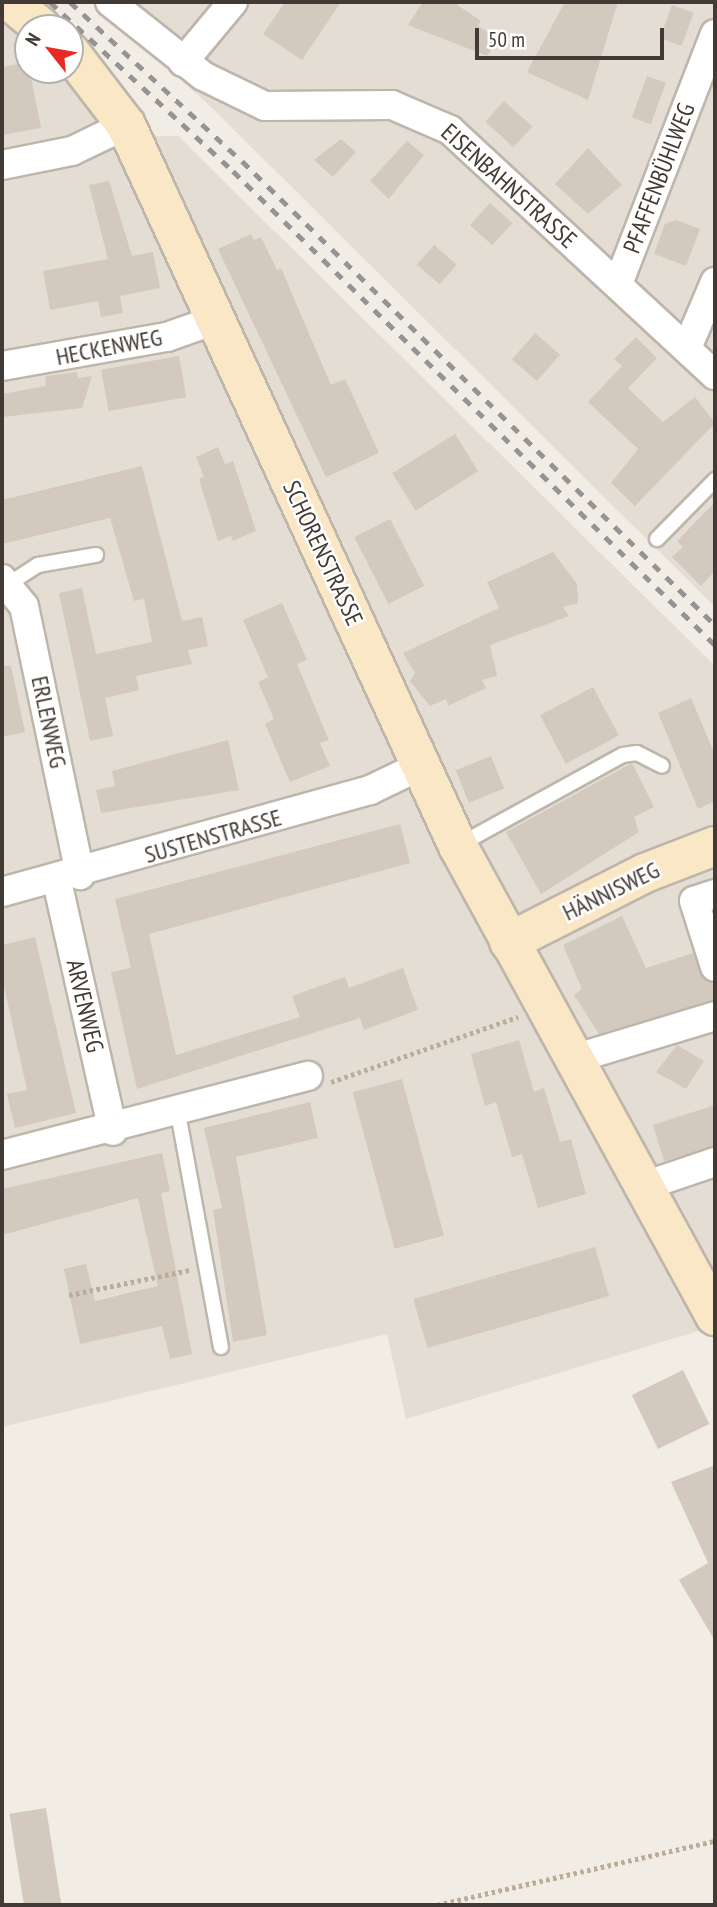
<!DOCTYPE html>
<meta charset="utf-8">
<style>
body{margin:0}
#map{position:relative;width:717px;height:1907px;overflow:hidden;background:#f1ece4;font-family:"PT Sans Narrow",sans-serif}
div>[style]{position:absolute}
.residential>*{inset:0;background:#e4ddd3}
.building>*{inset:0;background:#d4c9be;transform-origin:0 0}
.path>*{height:4.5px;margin-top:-2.25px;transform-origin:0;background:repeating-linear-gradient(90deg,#bcac9a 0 3.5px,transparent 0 7px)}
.roads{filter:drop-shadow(2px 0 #beb5ab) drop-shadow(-2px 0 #beb5ab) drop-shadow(0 2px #beb5ab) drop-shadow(0 -2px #beb5ab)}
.lane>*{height:14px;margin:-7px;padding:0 7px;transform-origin:7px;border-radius:7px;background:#fff}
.street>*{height:28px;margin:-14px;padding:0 14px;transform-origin:14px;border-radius:14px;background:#fff}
.secondary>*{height:38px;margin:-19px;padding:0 19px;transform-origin:19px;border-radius:19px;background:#fae7c5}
.rail>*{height:5px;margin-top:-2.5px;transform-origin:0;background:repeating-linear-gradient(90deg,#949494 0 9px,transparent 0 18px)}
span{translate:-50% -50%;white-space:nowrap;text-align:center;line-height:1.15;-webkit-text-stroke:5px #fff;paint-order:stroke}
.street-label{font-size:24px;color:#423b35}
.frame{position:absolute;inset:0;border:4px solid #423b35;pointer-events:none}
.north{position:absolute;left:14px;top:14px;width:70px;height:70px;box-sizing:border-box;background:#fff;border:2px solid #b3b1ae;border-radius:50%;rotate:301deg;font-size:19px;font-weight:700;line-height:28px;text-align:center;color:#423b35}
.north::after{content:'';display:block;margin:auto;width:24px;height:32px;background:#e92923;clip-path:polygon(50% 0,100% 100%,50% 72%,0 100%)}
.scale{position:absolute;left:475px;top:28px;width:189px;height:32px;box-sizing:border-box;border:4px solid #423b35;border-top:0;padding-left:9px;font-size:21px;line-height:24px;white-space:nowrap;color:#423b35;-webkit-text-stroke:5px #fff;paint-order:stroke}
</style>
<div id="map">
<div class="residential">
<div style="clip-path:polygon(2px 2px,28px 28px,28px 70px,70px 70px,126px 125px,154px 136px,178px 136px,715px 666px,715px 1326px,406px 1419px,387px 1334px,2px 1427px)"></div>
<div style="clip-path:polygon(94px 2px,715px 2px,715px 607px,210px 106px)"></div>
</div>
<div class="building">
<div style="clip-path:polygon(285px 2px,341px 2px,302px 60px,263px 34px)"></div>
<div style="clip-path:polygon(423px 2px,453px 2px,481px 21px,478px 26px,498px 39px,487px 56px,408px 25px)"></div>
<div style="clip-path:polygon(565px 2px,618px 2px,588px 100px,527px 72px)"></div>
<div style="left:672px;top:5px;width:23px;height:35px;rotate:20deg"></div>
<div style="clip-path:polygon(28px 62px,41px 128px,2px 135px,2px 67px)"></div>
<div style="left:647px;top:76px;width:20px;height:44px;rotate:20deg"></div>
<div style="left:504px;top:101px;width:38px;height:28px;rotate:42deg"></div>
<div style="clip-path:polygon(341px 139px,356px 152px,333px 177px,314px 160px)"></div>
<div style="clip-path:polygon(407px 141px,424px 155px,389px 199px,370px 181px)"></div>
<div style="clip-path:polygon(588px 148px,622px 185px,588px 214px,555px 184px)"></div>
<div style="clip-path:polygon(109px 181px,132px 256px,153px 252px,160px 288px,120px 296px,123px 313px,101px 317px,98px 301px,50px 310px,43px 271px,108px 259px,89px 185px)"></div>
<div style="left:490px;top:203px;width:30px;height:30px;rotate:42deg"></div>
<div style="clip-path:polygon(676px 220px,700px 229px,686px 266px,654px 254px,665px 224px)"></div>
<div style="clip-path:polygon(251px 234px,254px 240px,261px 237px,277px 270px,281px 268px,331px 385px,345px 379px,379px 453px,326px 477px,218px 249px)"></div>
<div style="left:434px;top:245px;width:30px;height:26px;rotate:41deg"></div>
<div style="left:535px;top:333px;width:33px;height:35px;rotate:41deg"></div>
<div style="clip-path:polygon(636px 337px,657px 358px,628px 388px,663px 422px,695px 397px,715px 423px,635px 506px,611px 483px,638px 449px,588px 402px,622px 366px,614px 359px)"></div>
<div style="left:179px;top:356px;width:42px;height:79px;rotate:80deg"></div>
<div style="clip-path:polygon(77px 372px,78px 378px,92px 376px,82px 408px,2px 417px,2px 394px,45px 386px,46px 376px)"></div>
<div style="left:455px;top:434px;width:44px;height:74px;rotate:58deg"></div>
<div style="clip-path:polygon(218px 447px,225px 464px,233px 461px,256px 531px,233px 541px,231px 536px,218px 541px,199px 479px,204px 477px,196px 457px)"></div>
<div style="clip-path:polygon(142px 466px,182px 621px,202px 617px,208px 646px,188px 650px,192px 664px,136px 676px,139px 690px,105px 698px,113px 736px,90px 741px,59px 593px,82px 588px,96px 654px,152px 642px,144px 599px,134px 601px,110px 518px,2px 544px,2px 500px)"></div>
<div style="clip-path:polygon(715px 502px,715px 571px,701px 586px,672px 557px,683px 547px,677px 541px)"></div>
<div style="left:390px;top:519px;width:75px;height:40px;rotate:63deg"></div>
<div style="clip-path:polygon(553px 552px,577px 584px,578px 603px,563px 607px,569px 616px,490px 645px,497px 676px,482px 680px,486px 688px,448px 706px,446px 699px,430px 706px,410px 681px,415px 673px,403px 653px,499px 608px,487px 582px)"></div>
<div style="clip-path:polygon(282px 603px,307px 660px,297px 664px,329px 740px,320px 743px,330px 766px,290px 782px,265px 724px,274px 719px,258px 682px,268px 677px,243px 620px)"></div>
<div style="clip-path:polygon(2px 666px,11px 666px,25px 732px,2px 737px)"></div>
<div style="left:593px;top:687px;width:55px;height:60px;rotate:62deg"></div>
<div style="clip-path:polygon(691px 698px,715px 755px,715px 801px,698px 809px,658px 713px)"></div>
<div style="clip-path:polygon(228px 740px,239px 790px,101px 813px,96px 790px,115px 786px,112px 771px)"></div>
<div style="left:491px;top:756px;width:35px;height:38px;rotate:68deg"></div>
<div style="clip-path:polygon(632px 763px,654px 807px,634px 817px,639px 832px,541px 894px,506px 832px)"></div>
<div style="clip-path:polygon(400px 824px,410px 863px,149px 934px,176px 1055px,300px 1017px,292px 996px,345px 977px,349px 988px,403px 968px,418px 1010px,364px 1030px,360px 1018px,137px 1089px,111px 972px,131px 968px,115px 899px)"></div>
<div style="clip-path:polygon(622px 916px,646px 968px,693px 953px,703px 979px,715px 983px,715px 1000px,599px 1034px,574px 995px,582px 989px,563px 945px)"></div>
<div style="clip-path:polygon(35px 937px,76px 1113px,15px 1128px,7px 1094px,27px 1090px,2px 977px,2px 945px)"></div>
<div style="clip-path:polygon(519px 1040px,534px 1092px,544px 1088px,560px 1142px,571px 1139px,586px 1194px,538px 1208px,522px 1154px,512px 1157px,496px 1102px,485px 1106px,471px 1054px)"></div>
<div style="clip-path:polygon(677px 1045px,704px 1061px,686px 1089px,656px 1072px)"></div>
<div style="left:402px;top:1079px;width:162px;height:51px;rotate:75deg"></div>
<div style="clip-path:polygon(310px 1102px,318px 1138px,236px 1157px,267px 1335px,233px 1342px,213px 1210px,222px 1208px,204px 1128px)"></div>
<div style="clip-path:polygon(715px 1105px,715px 1146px,664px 1161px,653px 1125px)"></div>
<div style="clip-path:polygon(162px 1153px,170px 1191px,161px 1193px,192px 1354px,170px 1359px,162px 1326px,80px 1344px,64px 1269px,86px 1264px,95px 1301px,158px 1286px,138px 1198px,2px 1235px,2px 1189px)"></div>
<div style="left:595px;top:1247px;width:51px;height:189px;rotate:74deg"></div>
<div style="left:683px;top:1370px;width:60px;height:57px;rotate:64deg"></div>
<div style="clip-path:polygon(715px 1465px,715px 1641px,679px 1580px,708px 1563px,671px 1482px)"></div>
<div style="left:46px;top:1808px;width:98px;height:37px;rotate:81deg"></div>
</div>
<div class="path">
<div style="left:331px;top:1082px;width:198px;rotate:-19.2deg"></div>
<div style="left:69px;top:1295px;width:124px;rotate:-11.7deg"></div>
<div style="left:437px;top:1905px;width:285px;rotate:-13deg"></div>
</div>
<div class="roads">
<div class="lane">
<div style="left:657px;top:539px;width:83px;rotate:-45.5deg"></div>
<div style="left:10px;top:583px;width:33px;rotate:-33deg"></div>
<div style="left:38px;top:565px;width:59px;rotate:-9.8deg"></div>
<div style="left:459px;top:845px;width:187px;rotate:-28.8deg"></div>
<div style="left:623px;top:755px;width:14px;rotate:-8deg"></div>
<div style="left:637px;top:753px;width:28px;rotate:27deg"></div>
<div style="left:178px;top:1113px;width:238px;rotate:79.6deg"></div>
</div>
<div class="street">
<div style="left:110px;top:2px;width:119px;rotate:38.5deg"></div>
<div style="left:203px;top:76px;width:69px;rotate:25.8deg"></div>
<div style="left:265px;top:106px;width:127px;rotate:-0.5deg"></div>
<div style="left:392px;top:105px;width:63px;rotate:23.3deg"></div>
<div style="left:450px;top:130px;width:361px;rotate:42.8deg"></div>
<div style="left:183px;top:62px;width:78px;rotate:-50.2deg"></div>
<div style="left:2px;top:165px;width:71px;rotate:-11.3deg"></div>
<div style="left:72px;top:151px;width:60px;rotate:-25.7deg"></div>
<div style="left:618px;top:284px;width:268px;rotate:-68.8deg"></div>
<div style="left:687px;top:348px;width:72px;rotate:-67deg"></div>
<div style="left:2px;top:366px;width:168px;rotate:-10deg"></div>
<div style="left:167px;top:337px;width:51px;rotate:-19.5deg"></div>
<div style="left:2px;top:579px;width:35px;rotate:51deg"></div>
<div style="left:24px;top:606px;width:275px;rotate:78.2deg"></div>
<div style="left:57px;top:881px;width:256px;rotate:77.4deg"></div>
<div style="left:2px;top:892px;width:382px;rotate:-15.5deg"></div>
<div style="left:370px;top:790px;width:55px;rotate:-25.6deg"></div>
<div style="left:715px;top:894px;width:22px;rotate:162deg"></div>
<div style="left:694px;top:901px;width:69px;rotate:72.3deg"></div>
<div style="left:573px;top:1059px;width:148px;rotate:-16.8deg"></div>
<div style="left:2px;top:1155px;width:316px;rotate:-14.5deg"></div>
<div style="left:644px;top:1186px;width:75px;rotate:-18.7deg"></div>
</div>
<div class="secondary">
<div style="left:11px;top:2px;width:40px;rotate:40deg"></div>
<div style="left:70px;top:52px;width:92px;rotate:52.5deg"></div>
<div style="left:126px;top:125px;width:794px;rotate:65.28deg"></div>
<div style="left:458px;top:846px;width:536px;rotate:61.33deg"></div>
<div style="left:509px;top:942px;width:153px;rotate:-26.9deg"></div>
<div style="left:645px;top:873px;width:75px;rotate:-21.1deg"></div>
</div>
</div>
<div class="rail">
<div style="left:50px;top:2px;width:249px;rotate:42.7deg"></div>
<div style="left:233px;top:171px;width:676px;rotate:44.52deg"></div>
<div style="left:70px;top:2px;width:234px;rotate:42.8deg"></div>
<div style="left:242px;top:161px;width:663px;rotate:44.45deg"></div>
</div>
<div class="street-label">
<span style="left:659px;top:178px;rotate:-69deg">PFAFFENBÜHLWEG</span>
<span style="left:509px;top:186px;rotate:42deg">EISENBAHNSTRASSE</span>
<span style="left:109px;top:347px;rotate:-11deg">HECKENWEG</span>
<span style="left:323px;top:553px;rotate:65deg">SCHORENSTRASSE</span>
<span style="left:49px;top:722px;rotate:78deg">ERLENWEG</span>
<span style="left:213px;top:836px;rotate:-16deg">SUSTENSTRASSE</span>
<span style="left:611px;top:891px;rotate:-26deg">HÄNNISWEG</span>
<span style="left:85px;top:1006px;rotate:77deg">ARVENWEG</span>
</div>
<div class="frame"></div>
<div class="north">N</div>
<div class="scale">50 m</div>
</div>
